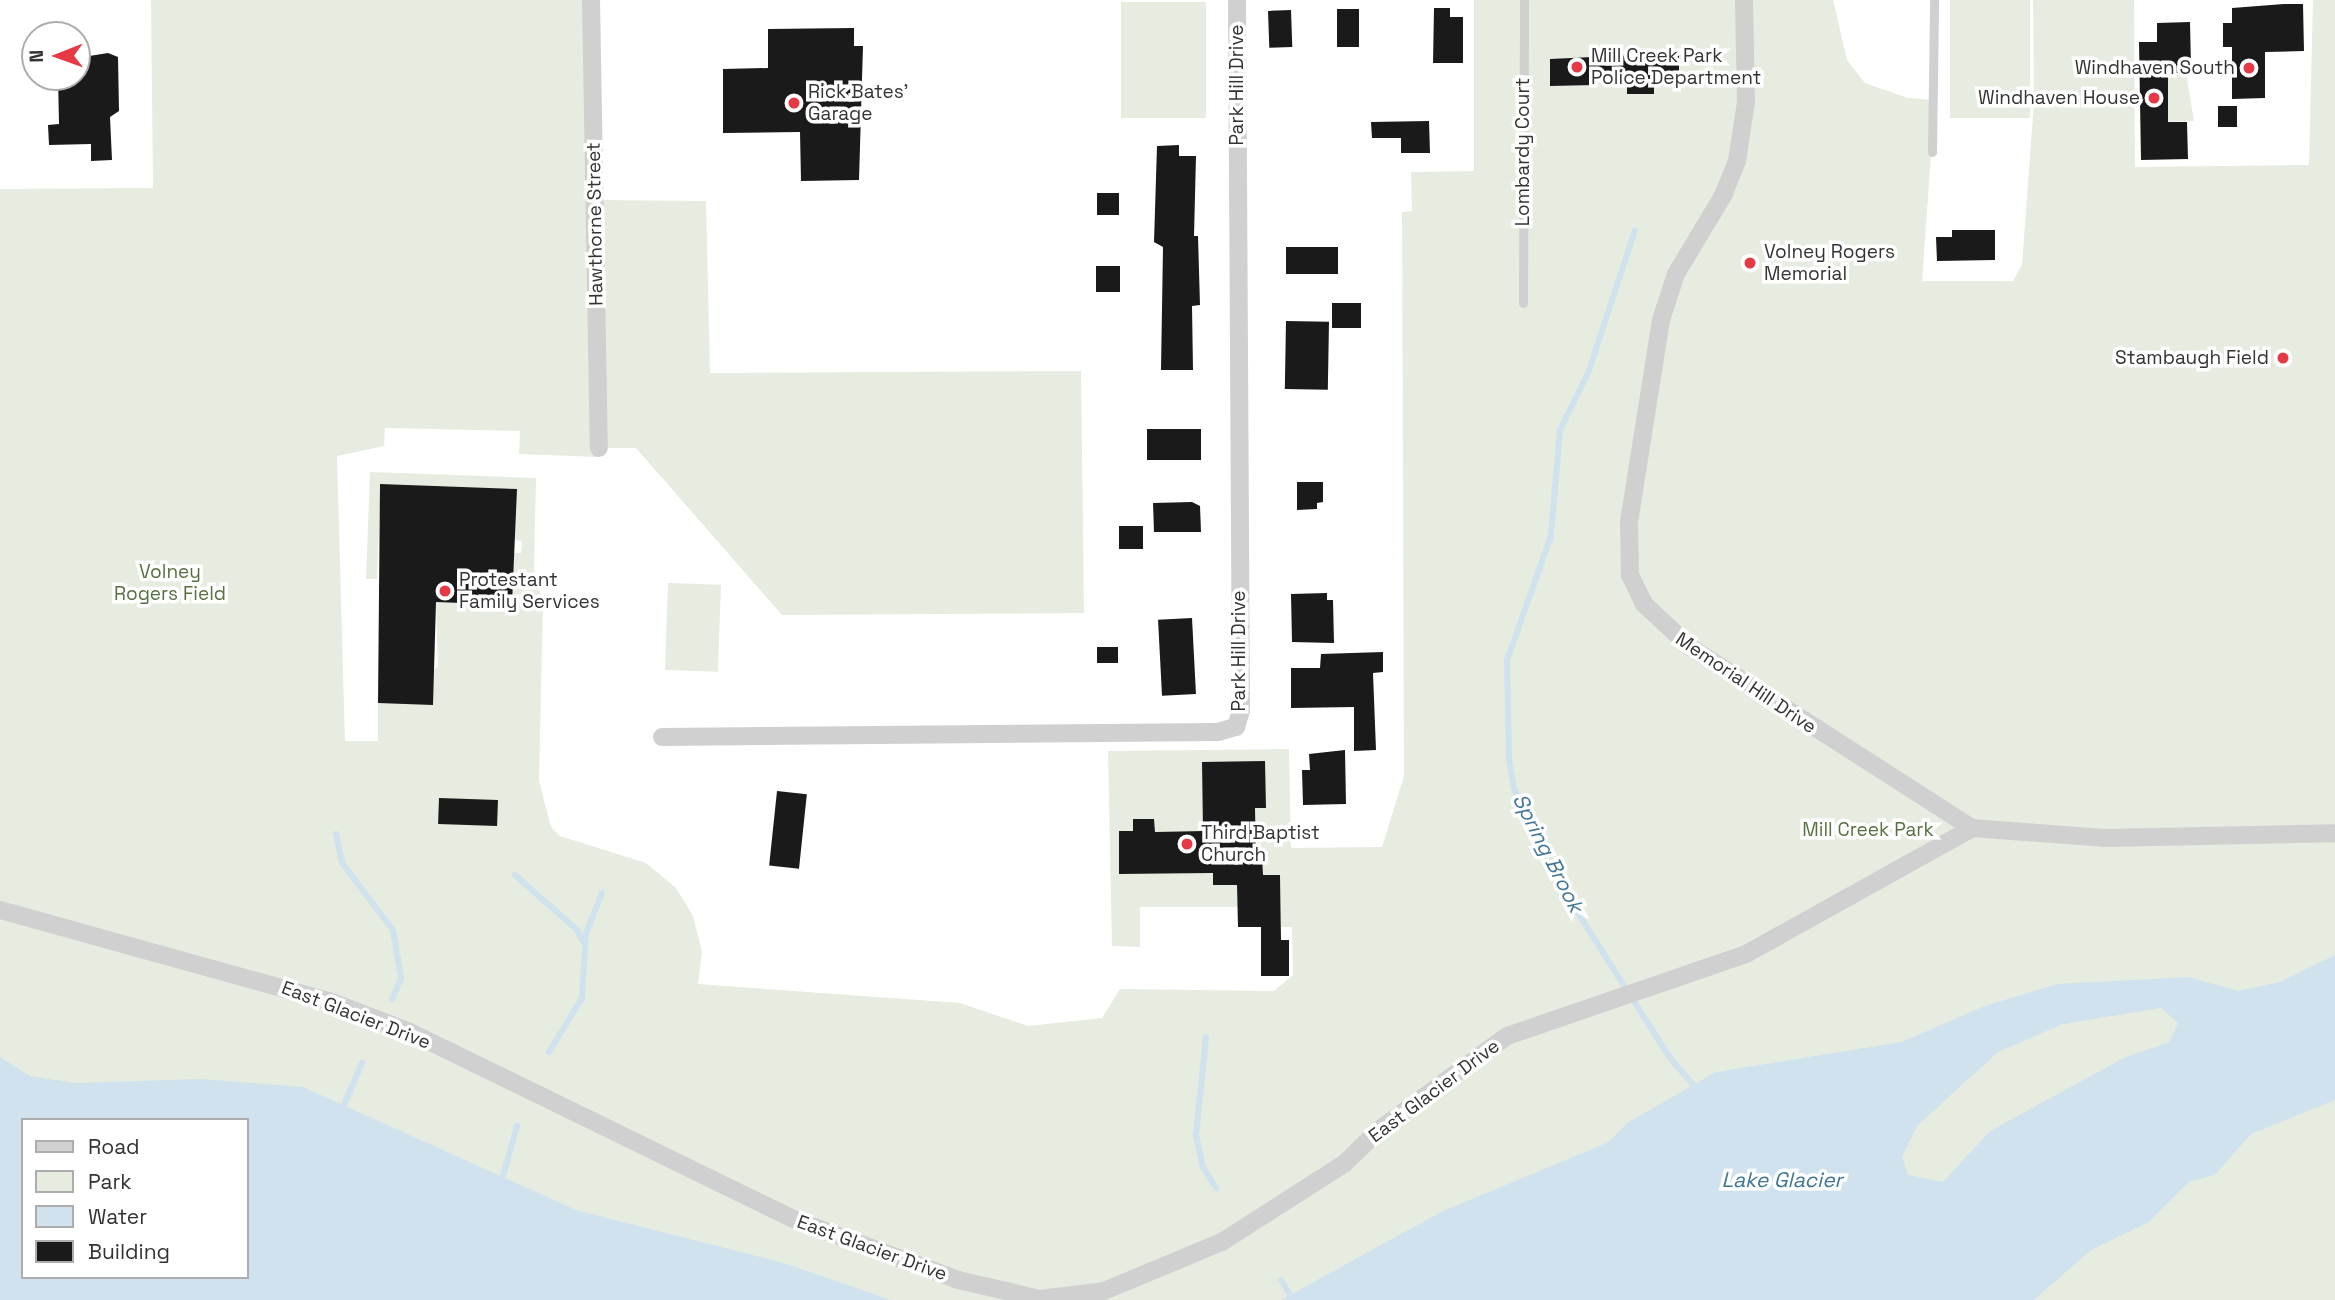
<!DOCTYPE html>
<style>
body{margin:0}
#map{position:relative;width:2335px;height:1300px;overflow:hidden;background:#fff;font-family:"Space Grotesk",sans-serif}
div>[style]{position:absolute}
.green>*{inset:0;background:#e6ecdf;transform-origin:0 0}
.water>*{inset:0;background:#cfe2ee}
.stream>*{height:6px;margin:-3px;padding:0 3px;transform-origin:3px;border-radius:3px;background:#cfe2ee}
.building>*{inset:0;background:#1a1a1a;transform-origin:0 0}
.lane>*{height:9px;margin:-4.5px;padding:0 4.5px;transform-origin:4.5px;border-radius:4.5px;background:#d0d0d0}
.street>*{height:18px;margin:-9px;padding:0 9px;transform-origin:9px;border-radius:9px;background:#d0d0d0}
.dots>*{width:19px;height:19px;translate:-50% -50%;box-sizing:border-box;border:4px solid #fff;border-radius:50%}
span{translate:-50% -50%;white-space:nowrap;text-align:center;line-height:1.15;-webkit-text-stroke:7px #fff;paint-order:stroke}
.poi-label{font-size:19px;color:#333}
.left{translate:0 -50%;text-align:left}
.right{translate:-100% -50%;text-align:right}
.street-label{font-size:19px;color:#333}
.park-label{font-size:19px;color:#56703f}
.water-label{font-size:21px;color:#3f7597;font-style:italic}
.legend{position:absolute;left:21px;top:1118px;width:228px;height:161px;box-sizing:border-box;background:#fff;border:2px solid #adadad;margin:0;padding:9px 12px;list-style:none;font-size:21px;color:#333}
.legend li{display:flex;align-items:center;gap:14px;height:35px}
.legend b{width:35px;border:2px solid #adadad}
.north{position:absolute;left:21px;top:21px;width:70px;height:70px;box-sizing:border-box;background:#fff;border:2px solid #adadad;border-radius:50%;rotate:269deg;font-size:19px;font-weight:700;line-height:28px;text-align:center;color:#333}
.north::after{content:'';display:block;margin:auto;width:24px;height:32px;background:#e63946;clip-path:polygon(50% 0,100% 100%,50% 72%,0 100%)}
</style>
<div id="map">
<div class="green">
<div style="clip-path:polygon(evenodd,151px 0,591px 0,596px 200px,706px 201px,710px 373px,1081px 371px,1084px 613px,782px 615px,636px 448px,600px 448px,600px 457px,519px 454px,520px 431px,385px 428px,384px 446px,337px 456px,345px 741px,378px 741px,378px 703px,438px 667px,436px 602px,512px 605px,514px 553px,521px 553px,522px 541px,515px 540px,516px 489px,381px 484px,377px 579px,366px 579px,370px 472px,536px 478px,534px 569px,543px 603px,539px 781px,551px 827px,560px 836px,646px 863px,676px 888px,693px 916px,702px 952px,698px 984px,960px 1003px,1028px 1026px,1102px 1018px,1120px 989px,1274px 991px,1293px 975px,1292px 927px,1281px 927px,1280px 875px,1263px 875px,1262px 856px,1256px 855px,1255px 808px,1265px 762px,1210px 843px,1199px 831px,1155px 832px,1154px 819px,1133px 819px,1133px 831px,1119px 832px,1119px 874px,1213px 873px,1213px 885px,1237px 885px,1238px 907px,1140px 907px,1140px 947px,1112px 946px,1108px 751px,1289px 749px,1291px 848px,1382px 847px,1404px 776px,1402px 212px,1412px 211px,1411px 172px,1474px 171px,1474px 0,1833px 0,1847px 60px,1865px 83px,1908px 98px,1935px 100px,1922px 281px,2013px 281px,2022px 265px,2034px 102px,2033px 0,2134px 0,2135px 167px,2309px 165px,2313px 0,2335px 0,2335px 1300px,0 1300px,0 189px,153px 188px,151px 0,23px 1120px,247px 1120px,247px 1277px,23px 1277px,23px 1120px)"></div>
<div style="left:1950px;top:0;width:80px;height:118px"></div>
<div style="left:1121px;top:2px;width:85px;height:116px"></div>
<div style="clip-path:polygon(2186px 73px,2194px 121px,2157px 122px,2168px 113px,2168px 85px,2156px 74px)"></div>
<div style="left:668px;top:583px;width:53px;height:87px;rotate:2deg"></div>
</div>
<div class="water">
<div style="clip-path:polygon(evenodd,2335px 955px,2335px 1100px,2251px 1134px,2215px 1175px,2189px 1182px,2149px 1222px,2091px 1250px,2034px 1300px,1281px 1300px,1441px 1212px,1609px 1142px,1627px 1123px,1716px 1072px,1902px 1042px,1982px 1007px,2057px 984px,2189px 977px,2238px 991px,2280px 982px,2335px 955px,2161px 1008px,2178px 1023px,2169px 1042px,2124px 1058px,1990px 1131px,1943px 1182px,1908px 1175px,1902px 1157px,1917px 1126px,1998px 1052px,2063px 1024px,2161px 1008px)"></div>
<div style="clip-path:polygon(evenodd,0 1057px,30px 1076px,74px 1083px,201px 1079px,303px 1087px,576px 1210px,784px 1263px,891px 1300px,0 1300px,0 1057px,23px 1120px,247px 1120px,247px 1277px,23px 1277px,23px 1120px)"></div>
</div>
<div class="stream">
<div style="left:1635px;top:230px;width:148px;rotate:108.1deg"></div>
<div style="left:1589px;top:371px;width:66px;rotate:116.2deg"></div>
<div style="left:1560px;top:430px;width:106px;rotate:94.9deg"></div>
<div style="left:1551px;top:536px;width:132px;rotate:109.5deg"></div>
<div style="left:1507px;top:660px;width:98px;rotate:88.8deg"></div>
<div style="left:1509px;top:758px;width:31px;rotate:81deg"></div>
<div style="left:1514px;top:789px;width:101px;rotate:64.7deg"></div>
<div style="left:1557px;top:880px;width:211px;rotate:57.6deg"></div>
<div style="left:1670px;top:1058px;width:37px;rotate:49deg"></div>
<div style="left:336px;top:834px;width:30px;rotate:78deg"></div>
<div style="left:342px;top:863px;width:84px;rotate:52.7deg"></div>
<div style="left:393px;top:930px;width:49px;rotate:80.5deg"></div>
<div style="left:401px;top:978px;width:23px;rotate:113deg"></div>
<div style="left:515px;top:875px;width:83px;rotate:41.6deg"></div>
<div style="left:577px;top:930px;width:17px;rotate:62deg"></div>
<div style="left:1206px;top:1037px;width:99px;rotate:95.8deg"></div>
<div style="left:1196px;top:1135px;width:33px;rotate:78deg"></div>
<div style="left:1203px;top:1167px;width:25px;rotate:58deg"></div>
<div style="left:549px;top:1052px;width:63px;rotate:-58.6deg"></div>
<div style="left:582px;top:998px;width:65px;rotate:-86.5deg"></div>
<div style="left:586px;top:933px;width:43px;rotate:-68.2deg"></div>
<div style="left:343px;top:1107px;width:48px;rotate:-66.6deg"></div>
<div style="left:503px;top:1176px;width:52px;rotate:-74.4deg"></div>
<div style="left:1281px;top:1280px;width:17px;rotate:59deg"></div>
</div>
<div class="building">
<div style="clip-path:polygon(2284px 4px,2303px 4px,2304px 51px,2265px 52px,2265px 98px,2232px 99px,2232px 47px,2223px 47px,2223px 23px,2232px 23px,2232px 8px)"></div>
<div style="clip-path:polygon(1434px 8px,1450px 8px,1450px 17px,1463px 17px,1463px 63px,1433px 63px)"></div>
<div style="left:1337px;top:9px;width:22px;height:38px"></div>
<div style="left:1291px;top:10px;width:37px;height:23px;rotate:88deg"></div>
<div style="clip-path:polygon(2190px 22px,2191px 66px,2186px 66px,2186px 73px,2168px 73px,2168px 122px,2187px 122px,2188px 159px,2141px 160px,2139px 42px,2157px 42px,2157px 23px)"></div>
<div style="clip-path:polygon(854px 28px,854px 46px,863px 46px,859px 180px,801px 181px,800px 132px,723px 133px,723px 69px,768px 68px,768px 29px)"></div>
<div style="clip-path:polygon(108px 53px,118px 57px,119px 111px,110px 117px,112px 160px,91px 161px,91px 144px,49px 145px,48px 125px,59px 124px,58px 77px,77px 77px,77px 58px)"></div>
<div style="clip-path:polygon(1679px 53px,1679px 85px,1654px 85px,1654px 94px,1627px 94px,1627px 74px,1594px 74px,1594px 85px,1550px 86px,1550px 59px)"></div>
<div style="left:2218px;top:106px;width:19px;height:21px"></div>
<div style="clip-path:polygon(1429px 121px,1430px 153px,1401px 153px,1401px 138px,1372px 138px,1371px 122px)"></div>
<div style="clip-path:polygon(1179px 145px,1179px 156px,1196px 156px,1194px 236px,1198px 236px,1200px 305px,1192px 306px,1193px 370px,1161px 370px,1163px 247px,1154px 242px,1157px 146px)"></div>
<div style="left:1097px;top:193px;width:22px;height:22px"></div>
<div style="clip-path:polygon(1952px 230px,1995px 230px,1995px 260px,1937px 261px,1936px 237px,1952px 237px)"></div>
<div style="left:1286px;top:247px;width:52px;height:27px"></div>
<div style="left:1120px;top:266px;width:26px;height:24px;rotate:90deg"></div>
<div style="left:1332px;top:303px;width:29px;height:25px"></div>
<div style="left:1286px;top:321px;width:43px;height:68px;rotate:1deg"></div>
<div style="left:1201px;top:429px;width:31px;height:54px;rotate:90deg"></div>
<div style="clip-path:polygon(1297px 482px,1323px 482px,1323px 502px,1317px 503px,1317px 509px,1297px 510px)"></div>
<div style="clip-path:polygon(380px 484px,517px 489px,512px 605px,436px 602px,433px 705px,378px 703px)"></div>
<div style="clip-path:polygon(1192px 502px,1200px 506px,1201px 532px,1154px 532px,1153px 503px)"></div>
<div style="left:1119px;top:526px;width:24px;height:23px"></div>
<div style="clip-path:polygon(1327px 593px,1327px 600px,1333px 600px,1334px 643px,1292px 642px,1291px 594px)"></div>
<div style="left:1192px;top:618px;width:76px;height:34px;rotate:87deg"></div>
<div style="left:1097px;top:647px;width:21px;height:16px"></div>
<div style="clip-path:polygon(1383px 652px,1383px 672px,1373px 673px,1376px 750px,1354px 751px,1354px 707px,1291px 708px,1291px 668px,1320px 668px,1321px 654px)"></div>
<div style="clip-path:polygon(1345px 750px,1346px 804px,1303px 805px,1302px 770px,1310px 770px,1309px 754px)"></div>
<div style="clip-path:polygon(1265px 761px,1266px 808px,1255px 808px,1256px 855px,1262px 855px,1263px 875px,1280px 875px,1281px 940px,1289px 940px,1289px 976px,1261px 976px,1261px 927px,1238px 927px,1237px 885px,1213px 885px,1213px 873px,1119px 874px,1119px 831px,1133px 831px,1133px 819px,1154px 819px,1155px 832px,1203px 831px,1202px 762px)"></div>
<div style="left:777px;top:791px;width:30px;height:75px;rotate:6deg"></div>
<div style="left:439px;top:798px;width:59px;height:26px;rotate:2deg"></div>
</div>
<div class="lane">
<div style="left:1932px;top:152px;width:152px;rotate:-89.2deg"></div>
<div style="left:1523px;top:303px;width:303px;rotate:-89.8deg"></div>
</div>
<div class="street">
<div style="left:591px;top:0;width:448px;rotate:89deg"></div>
<div style="left:1744px;top:0;width:102px;rotate:88.9deg"></div>
<div style="left:1746px;top:102px;width:60px;rotate:98.7deg"></div>
<div style="left:1737px;top:161px;width:35px;rotate:112deg"></div>
<div style="left:1724px;top:194px;width:93px;rotate:121deg"></div>
<div style="left:1676px;top:274px;width:48px;rotate:108.1deg"></div>
<div style="left:1661px;top:320px;width:205px;rotate:99deg"></div>
<div style="left:1629px;top:522px;width:53px;rotate:88.9deg"></div>
<div style="left:1630px;top:575px;width:32px;rotate:64deg"></div>
<div style="left:1644px;top:604px;width:63px;rotate:43.1deg"></div>
<div style="left:1690px;top:647px;width:335px;rotate:32.7deg"></div>
<div style="left:1972px;top:828px;width:132px;rotate:4.3deg"></div>
<div style="left:2104px;top:838px;width:231px;rotate:-1.2deg"></div>
<div style="left:662px;top:737px;width:556px;rotate:-0.52deg"></div>
<div style="left:1218px;top:732px;width:19px;rotate:-16deg"></div>
<div style="left:1236px;top:727px;width:17px;rotate:-73deg"></div>
<div style="left:1241px;top:711px;width:711px;rotate:-90.32deg"></div>
<div style="left:0;top:910px;width:341px;rotate:15.5deg"></div>
<div style="left:329px;top:1001px;width:87px;rotate:20.9deg"></div>
<div style="left:410px;top:1032px;width:432px;rotate:26deg"></div>
<div style="left:798px;top:1221px;width:171px;rotate:20.2deg"></div>
<div style="left:958px;top:1280px;width:84px;rotate:13deg"></div>
<div style="left:1040px;top:1299px;width:64px;rotate:-7.1deg"></div>
<div style="left:1104px;top:1291px;width:128px;rotate:-22.6deg"></div>
<div style="left:1222px;top:1242px;width:146px;rotate:-32.7deg"></div>
<div style="left:1345px;top:1163px;width:49px;rotate:-44.2deg"></div>
<div style="left:1380px;top:1129px;width:157px;rotate:-36.2deg"></div>
<div style="left:1507px;top:1036px;width:253px;rotate:-18.9deg"></div>
<div style="left:1746px;top:954px;width:259px;rotate:-29.1deg"></div>
</div>
<div class="dots">
<div style="left:1577px;top:67px;background:#e63946"></div>
<div style="left:2249px;top:68px;background:#e63946"></div>
<div style="left:2154px;top:98px;background:#e63946"></div>
<div style="left:794px;top:103px;background:#e63946"></div>
<div style="left:1750px;top:263px;background:#e63946"></div>
<div style="left:2283px;top:358px;background:#e63946"></div>
<div style="left:445px;top:591px;background:#e63946"></div>
<div style="left:1187px;top:844px;background:#e63946"></div>
</div>
<div class="poi-label">
<span class="left" style="left:1591px;top:67px">Mill Creek Park<br>Police Department</span>
<span class="right" style="left:2235px;top:68px">Windhaven South</span>
<span class="left" style="left:808px;top:103px">Rick Bates'<br>Garage</span>
<span class="right" style="left:2140px;top:98px">Windhaven House</span>
<span class="left" style="left:1764px;top:263px">Volney Rogers<br>Memorial</span>
<span class="right" style="left:2269px;top:358px">Stambaugh Field</span>
<span class="left" style="left:459px;top:591px">Protestant<br>Family Services</span>
<span class="left" style="left:1201px;top:844px">Third Baptist<br>Church</span>
</div>
<div class="street-label">
<span style="left:1237px;top:85px;rotate:-90deg">Park Hill Drive</span>
<span style="left:1523px;top:152px;rotate:-90deg">Lombardy Court</span>
<span style="left:595px;top:224px;rotate:-91deg">Hawthorne Street</span>
<span style="left:1239px;top:651px;rotate:-90deg">Park Hill Drive</span>
<span style="left:1746px;top:683px;rotate:34deg">Memorial Hill Drive</span>
<span style="left:356px;top:1015px;rotate:21deg">East Glacier Drive</span>
<span style="left:1434px;top:1091px;rotate:-37deg">East Glacier Drive</span>
<span style="left:872px;top:1248px;rotate:20deg">East Glacier Drive</span>
</div>
<div class="park-label">
<span style="left:170px;top:583px">Volney<br>Rogers Field</span>
<span style="left:1868px;top:830px">Mill Creek Park</span>
</div>
<div class="water-label">
<span style="left:1548px;top:853px;rotate:63deg">Spring Brook</span>
<span style="left:1782px;top:1180px">Lake Glacier</span>
</div>
<ul class="legend">
<li><b style="height:9px;background:#d0d0d0"></b>Road</li>
<li><b style="height:19px;background:#e6ecdf"></b>Park</li>
<li><b style="height:19px;background:#cfe2ee"></b>Water</li>
<li><b style="height:19px;background:#1a1a1a"></b>Building</li>
</ul>
<div class="north">N</div>
</div>
